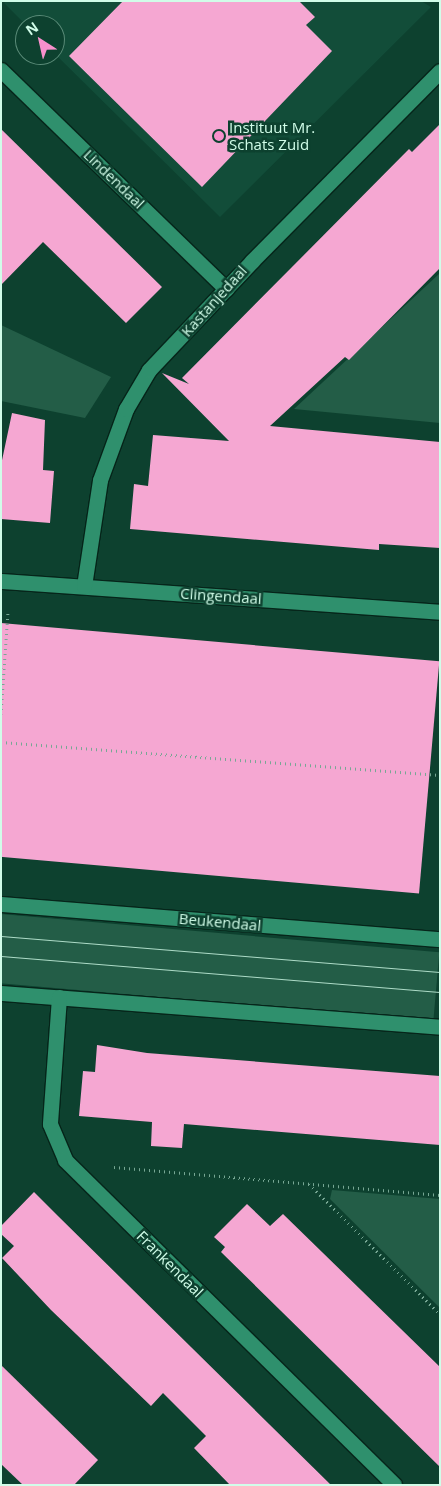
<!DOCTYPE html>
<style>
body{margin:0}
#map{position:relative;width:441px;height:1486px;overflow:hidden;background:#0d412f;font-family:"Open Sans",sans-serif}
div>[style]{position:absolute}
.built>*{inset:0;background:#124d39}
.green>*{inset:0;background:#235d47;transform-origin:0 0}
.building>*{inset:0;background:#f5a7d2;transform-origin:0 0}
.path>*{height:3px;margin-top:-1.5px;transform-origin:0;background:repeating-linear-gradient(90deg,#77a794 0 1px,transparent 0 5px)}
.roads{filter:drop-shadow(1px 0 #06251a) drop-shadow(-1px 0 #06251a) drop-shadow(0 1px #06251a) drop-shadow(0 -1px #06251a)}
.minor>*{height:15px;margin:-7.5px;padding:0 7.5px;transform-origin:7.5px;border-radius:7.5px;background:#2f906d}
.tram>*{height:1px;margin:-0.5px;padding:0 0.5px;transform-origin:0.5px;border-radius:0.5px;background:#addbc7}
.dots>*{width:14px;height:14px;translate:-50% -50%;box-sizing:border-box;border:2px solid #0d412f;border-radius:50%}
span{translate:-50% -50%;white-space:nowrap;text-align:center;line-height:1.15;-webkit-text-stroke:5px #0d412f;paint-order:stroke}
.poi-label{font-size:15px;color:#d1fde9}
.left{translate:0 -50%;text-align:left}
.street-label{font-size:15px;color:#d1fde9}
.frame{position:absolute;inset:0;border:2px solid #d1fde9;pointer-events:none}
.north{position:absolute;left:15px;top:15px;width:50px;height:50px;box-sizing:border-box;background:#0d412f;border:1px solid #5b8c79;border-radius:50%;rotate:325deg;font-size:14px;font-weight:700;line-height:20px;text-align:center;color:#d1fde9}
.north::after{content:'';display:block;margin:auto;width:18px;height:22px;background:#f890cc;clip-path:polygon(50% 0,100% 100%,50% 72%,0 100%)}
</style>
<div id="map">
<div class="built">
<div style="clip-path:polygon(6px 1px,421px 1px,431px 7px,220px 217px,55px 54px,55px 25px,26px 25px,4px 3px)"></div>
</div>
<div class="green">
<div style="clip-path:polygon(440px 273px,440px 423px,294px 409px)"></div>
<div style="clip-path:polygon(1px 325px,111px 377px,85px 418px,1px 401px)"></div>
<div style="left:1px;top:914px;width:440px;height:69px;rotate:5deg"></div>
<div style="clip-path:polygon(332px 1190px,440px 1199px,440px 1308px,330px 1199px)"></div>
</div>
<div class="building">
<div style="clip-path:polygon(123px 1px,299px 1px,315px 17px,306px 25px,332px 51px,202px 187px,69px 56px)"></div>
<div style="clip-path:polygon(440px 124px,440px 268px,349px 360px,345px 357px,270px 426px,440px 442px,440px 548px,379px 544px,379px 550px,130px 529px,134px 484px,148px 486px,153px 435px,229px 441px,162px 373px,189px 384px,182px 378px,409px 149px,412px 152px)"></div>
<div style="clip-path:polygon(1px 129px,162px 287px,126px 323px,43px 242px,1px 285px)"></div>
<div style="clip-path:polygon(12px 413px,45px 420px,43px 470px,54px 471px,50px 523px,1px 519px,1px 465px)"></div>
<div style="left:1px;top:623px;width:440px;height:233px;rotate:5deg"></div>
<div style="clip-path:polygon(97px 1045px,147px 1053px,440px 1076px,440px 1145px,184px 1124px,182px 1148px,151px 1146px,152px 1122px,79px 1116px,83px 1071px,95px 1072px)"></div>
<div style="clip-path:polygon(34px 1192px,58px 1216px,331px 1485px,230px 1485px,194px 1448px,206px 1436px,163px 1393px,151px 1406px,51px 1310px,2px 1258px,14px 1246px,1px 1234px,1px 1226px)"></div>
<div style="clip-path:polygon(247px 1204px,270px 1226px,283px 1214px,440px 1367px,440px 1467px,221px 1252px,225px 1247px,214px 1237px)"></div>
<div style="clip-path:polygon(1px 1365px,98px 1460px,74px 1485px,23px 1485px,1px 1464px)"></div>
</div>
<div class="path">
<div style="left:1px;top:714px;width:104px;rotate:-86.1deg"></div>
<div style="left:1px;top:742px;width:440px;rotate:4.3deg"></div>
<div style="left:114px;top:1167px;width:327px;rotate:4.9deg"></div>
<div style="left:309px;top:1184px;width:185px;rotate:44.8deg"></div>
</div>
<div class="roads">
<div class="minor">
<div style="left:1px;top:70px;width:314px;rotate:44.2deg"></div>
<div style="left:1px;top:581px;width:440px;rotate:4deg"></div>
<div style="left:84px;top:586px;width:107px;rotate:-81.4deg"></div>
<div style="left:100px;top:480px;width:76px;rotate:-69.9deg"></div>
<div style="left:126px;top:409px;width:45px;rotate:-59.5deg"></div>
<div style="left:149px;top:370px;width:150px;rotate:-46.6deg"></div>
<div style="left:252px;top:261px;width:267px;rotate:-45.3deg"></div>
<div style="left:1px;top:904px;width:440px;rotate:4.6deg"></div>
<div style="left:1px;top:993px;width:440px;rotate:4.4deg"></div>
<div style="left:59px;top:997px;width:127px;rotate:94.1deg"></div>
<div style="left:50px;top:1124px;width:39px;rotate:67deg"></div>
<div style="left:65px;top:1160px;width:462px;rotate:44.6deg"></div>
</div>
</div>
<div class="tram">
<div style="left:1px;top:936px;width:440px;rotate:4.7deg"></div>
<div style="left:1px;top:956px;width:440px;rotate:4.7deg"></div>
</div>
<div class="dots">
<div style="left:219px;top:136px;background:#f890cc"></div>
</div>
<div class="poi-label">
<span class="left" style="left:229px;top:136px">Instituut Mr.<br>Schats Zuid</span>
</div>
<div class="street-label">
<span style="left:114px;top:179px;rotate:44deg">Lindendaal</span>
<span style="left:214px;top:301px;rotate:-48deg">Kastanjedaal</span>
<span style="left:221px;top:596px;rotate:4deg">Clingendaal</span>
<span style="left:220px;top:922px;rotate:5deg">Beukendaal</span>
<span style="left:170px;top:1264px;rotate:45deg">Frankendaal</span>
</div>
<div class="frame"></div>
<div class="north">N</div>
</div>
